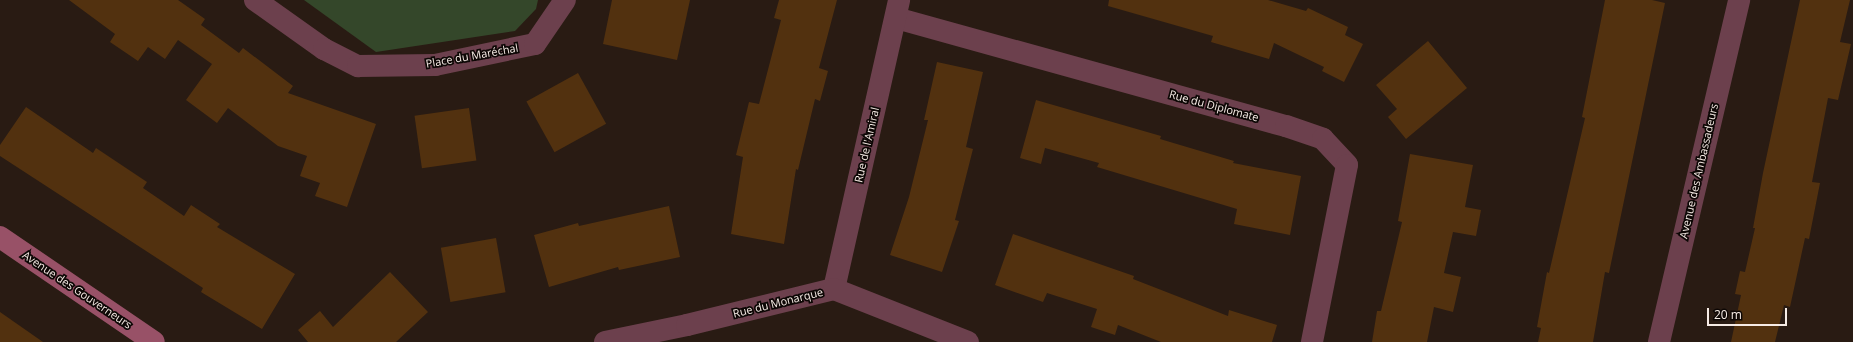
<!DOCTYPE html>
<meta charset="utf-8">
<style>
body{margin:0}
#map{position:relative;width:1853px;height:342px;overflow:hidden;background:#291b13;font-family:"Open Sans",sans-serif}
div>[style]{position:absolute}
.green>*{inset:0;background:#34472a}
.building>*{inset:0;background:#52310f;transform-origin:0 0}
.street>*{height:22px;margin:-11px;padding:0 11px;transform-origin:11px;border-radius:11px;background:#6c404d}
.secondary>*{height:22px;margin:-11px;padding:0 11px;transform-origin:11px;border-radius:11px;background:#985167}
span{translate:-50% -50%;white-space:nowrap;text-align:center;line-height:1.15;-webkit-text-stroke:3.5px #0d0705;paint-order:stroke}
.street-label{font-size:11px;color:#f6ebe5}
.scale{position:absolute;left:1707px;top:308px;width:80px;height:18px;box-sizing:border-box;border:2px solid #f6ebe5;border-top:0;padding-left:5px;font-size:12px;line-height:14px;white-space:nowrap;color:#f6ebe5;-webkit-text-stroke:3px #0d0705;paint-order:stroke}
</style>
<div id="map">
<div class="green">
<div style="clip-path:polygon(304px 0,538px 0,536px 9px,515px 31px,376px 52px)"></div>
</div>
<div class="building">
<div style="clip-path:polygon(69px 0,178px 0,205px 19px,201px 25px,239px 53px,243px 48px,293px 86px,288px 93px,376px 124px,347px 207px,315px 196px,320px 183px,300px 176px,307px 156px,278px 146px,228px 108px,217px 123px,186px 100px,212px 64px,178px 40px,165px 59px,148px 47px,138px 61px,110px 42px,115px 34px)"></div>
<div style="clip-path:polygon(612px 0,690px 0,677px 60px,603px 44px)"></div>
<div style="clip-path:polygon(779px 0,837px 0,819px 68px,828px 71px,820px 101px,815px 99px,798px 170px,796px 169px,784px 244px,731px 234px,743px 157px,736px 155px,749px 102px,759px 104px,781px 20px,774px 18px)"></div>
<div style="clip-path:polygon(1109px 0,1268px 0,1306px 11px,1308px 8px,1348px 27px,1345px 35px,1363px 44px,1344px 82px,1322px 71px,1324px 67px,1274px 43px,1269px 59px,1211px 42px,1213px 36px,1108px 6px)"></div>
<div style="clip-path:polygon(1605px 0,1652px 0,1665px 3px,1609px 273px,1605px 272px,1593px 342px,1538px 342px,1541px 328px,1537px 327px,1547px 272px,1549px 273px,1585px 118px,1582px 117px)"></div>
<div style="clip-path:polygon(1800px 0,1850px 0,1840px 42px,1851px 44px,1838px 100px,1828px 98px,1812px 182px,1820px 183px,1809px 239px,1805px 238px,1790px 307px,1784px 305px,1775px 342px,1731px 342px,1741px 295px,1735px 294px,1740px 271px,1745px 272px,1755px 228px,1753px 228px,1763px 173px)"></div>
<div style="clip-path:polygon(1428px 41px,1467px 88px,1406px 139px,1388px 117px,1397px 109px,1376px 85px)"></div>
<div style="clip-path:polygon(937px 62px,983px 72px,966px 147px,973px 149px,955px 220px,959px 221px,942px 272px,890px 255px,909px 197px,928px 120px,924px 120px)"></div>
<div style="left:578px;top:73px;width:58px;height:59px;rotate:61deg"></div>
<div style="clip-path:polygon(1036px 100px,1161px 136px,1160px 139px,1234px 161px,1233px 163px,1301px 176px,1290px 235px,1234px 224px,1237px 209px,1097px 167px,1099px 163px,1045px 148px,1041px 164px,1020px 158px)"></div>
<div style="clip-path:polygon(26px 107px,93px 153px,96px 148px,147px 182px,143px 188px,184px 216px,191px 205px,220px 224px,217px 227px,295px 274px,262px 329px,201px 292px,203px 288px,0 156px,0 145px)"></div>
<div style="left:469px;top:108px;width:53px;height:55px;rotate:82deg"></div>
<div style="clip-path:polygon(1410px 154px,1473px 165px,1465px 207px,1481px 210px,1476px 236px,1453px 232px,1444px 273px,1461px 277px,1453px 312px,1434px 307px,1427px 342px,1372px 342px,1377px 311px,1381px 311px,1402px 222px,1398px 221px)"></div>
<div style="clip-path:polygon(669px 206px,680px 257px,619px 270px,618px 267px,549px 287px,534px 235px,578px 223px,579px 226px)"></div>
<div style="clip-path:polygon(1013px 234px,1134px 276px,1133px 279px,1228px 316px,1229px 310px,1277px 325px,1272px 342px,1161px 342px,1118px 325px,1115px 335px,1091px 327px,1097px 309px,1047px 293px,1043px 302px,995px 285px)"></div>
<div style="left:496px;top:238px;width:55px;height:56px;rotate:80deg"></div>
<div style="clip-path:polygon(390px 272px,428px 312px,396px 342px,308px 342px,298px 330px,320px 311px,333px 327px)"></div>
<div style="clip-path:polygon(0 312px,43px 342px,0 342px)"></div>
</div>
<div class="street">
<div style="left:255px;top:0;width:85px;rotate:35.4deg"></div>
<div style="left:324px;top:49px;width:38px;rotate:27deg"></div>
<div style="left:358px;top:66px;width:77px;rotate:-0.7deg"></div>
<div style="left:435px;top:65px;width:102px;rotate:-11.9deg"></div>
<div style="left:535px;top:44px;width:53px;rotate:-55.7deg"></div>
<div style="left:896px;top:18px;width:405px;rotate:15.5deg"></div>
<div style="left:1286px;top:126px;width:39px;rotate:19deg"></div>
<div style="left:1323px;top:139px;width:35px;rotate:47deg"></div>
<div style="left:1347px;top:165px;width:180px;rotate:101.2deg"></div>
<div style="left:834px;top:289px;width:296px;rotate:-77.3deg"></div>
<div style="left:605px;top:342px;width:84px;rotate:-11.7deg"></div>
<div style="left:687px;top:325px;width:151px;rotate:-13.8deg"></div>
<div style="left:834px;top:289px;width:144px;rotate:21.6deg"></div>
<div style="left:1659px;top:342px;width:351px;rotate:-76.8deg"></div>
</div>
<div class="secondary">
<div style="left:0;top:237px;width:186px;rotate:34.3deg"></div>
</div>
<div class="street-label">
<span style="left:472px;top:56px;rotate:-10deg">Place du Maréchal</span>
<span style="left:1214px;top:106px;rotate:15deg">Rue du Diplomate</span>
<span style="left:867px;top:145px;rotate:-77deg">Rue de l'Amiral</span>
<span style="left:1699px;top:171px;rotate:-77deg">Avenue des Ambassadeurs</span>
<span style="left:77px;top:290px;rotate:34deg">Avenue des Gouverneurs</span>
<span style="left:778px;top:303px;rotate:-14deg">Rue du Monarque</span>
</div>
<div class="scale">20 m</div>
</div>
